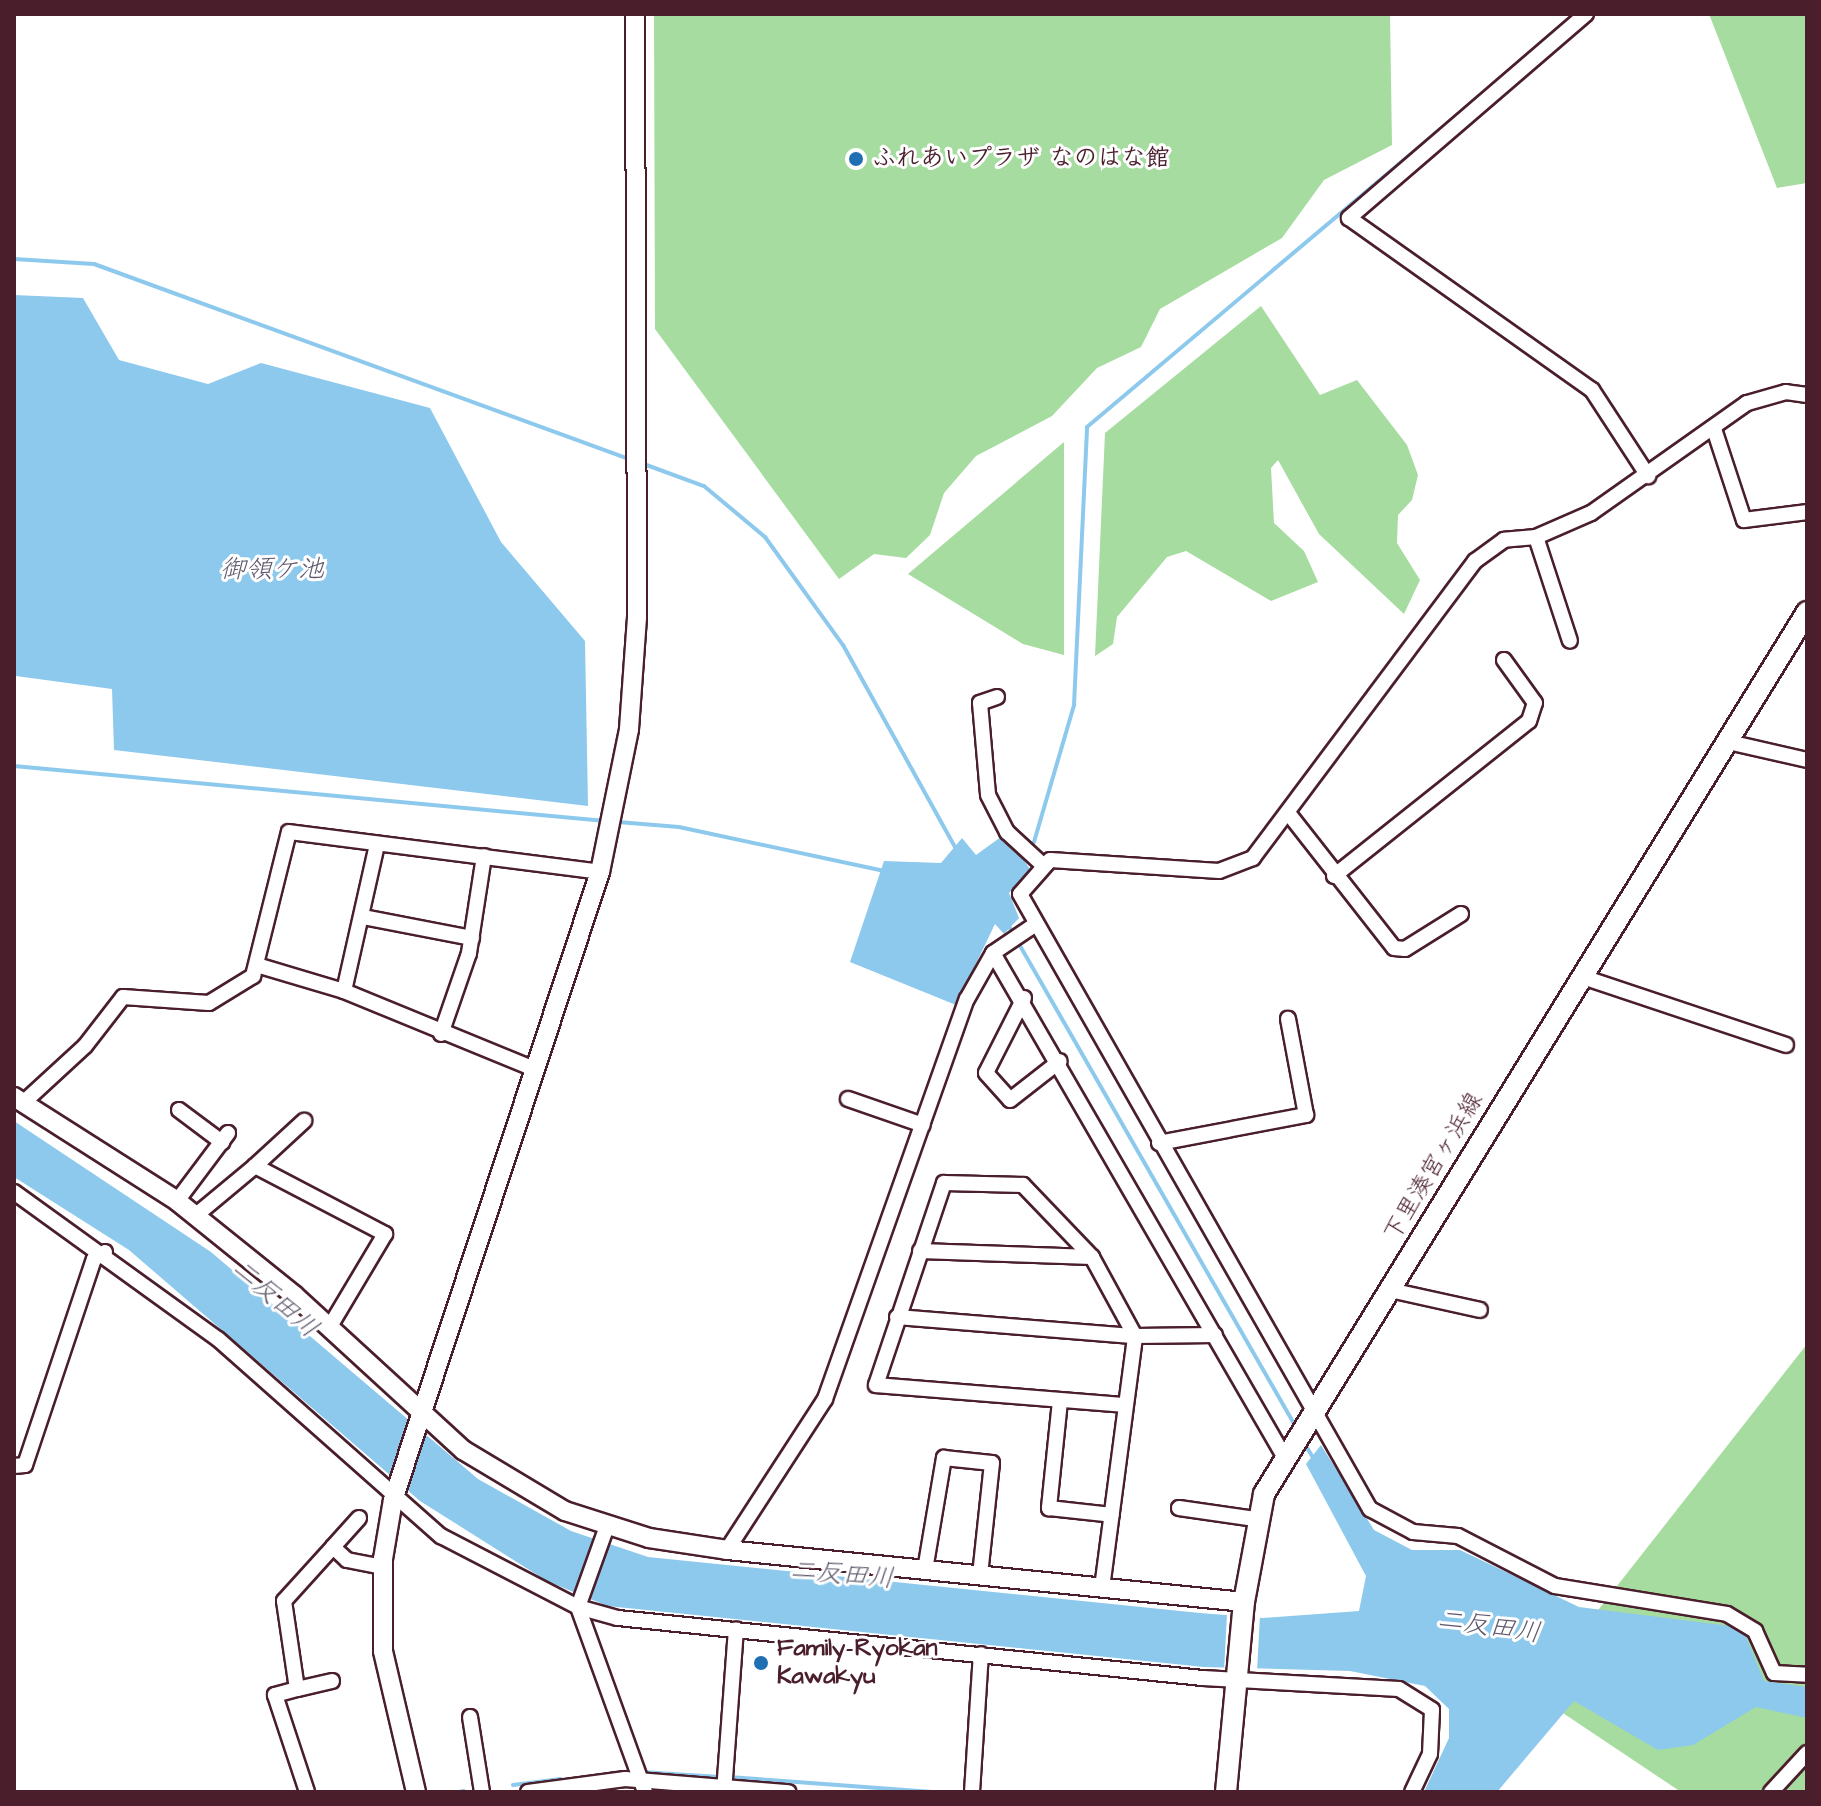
<!DOCTYPE html>
<meta charset="utf-8">
<style>
body{margin:0}
#map{position:relative;width:1821px;height:1806px;overflow:hidden;background:#fff;font-family:"Architects Daughter","Klee One",sans-serif}
div>[style]{position:absolute}
.green>*{inset:0;background:#a6dc9f}
.water>*{inset:0;background:#8dc9ed}
.pier>*{inset:0;background:#fff;transform-origin:0 0}
.stream>*{height:4px;margin:-2px;padding:0 2px;transform-origin:2px;border-radius:2px;background:#8dc9ed}
.roads{filter:drop-shadow(2px 0 #4a1f2b) drop-shadow(-2px 0 #4a1f2b) drop-shadow(0 2px #4a1f2b) drop-shadow(0 -2px #4a1f2b)}
.minor>*{height:14px;margin:-7px;padding:0 7px;transform-origin:7px;border-radius:7px;background:#fff}
.tertiary>*{height:18px;margin:-9px;padding:0 9px;transform-origin:9px;border-radius:9px;background:#fff}
.secondary>*{height:20px;margin:-10px;padding:0 10px;transform-origin:10px;border-radius:10px;background:#fff}
.dots>*{width:22px;height:22px;translate:-50% -50%;box-sizing:border-box;border:4px solid #fff;border-radius:50%}
span{translate:-50% -50%;white-space:nowrap;text-align:center;line-height:1.15;-webkit-text-stroke:6px #fff;paint-order:stroke}
.poi-label{font-size:24px;color:#4a1f2b;font-weight:700}
.left{translate:0 -50%;text-align:left}
.street-label{font-size:24px;color:#4a1f2b}
.water-label{font-size:26px;color:#615a6f;font-style:italic}
.frame{position:absolute;inset:0;border:16px solid #4a1f2b;pointer-events:none}
</style>
<div id="map">
<div class="green">
<div style="clip-path:polygon(654px 14px,1390px 14px,1392px 145px,1324px 180px,1282px 238px,1160px 309px,1141px 347px,1097px 368px,1052px 416px,976px 456px,944px 493px,930px 535px,906px 558px,874px 554px,839px 579px,655px 329px)"></div>
<div style="clip-path:polygon(1709px 14px,1807px 14px,1807px 183px,1777px 188px)"></div>
<div style="clip-path:polygon(1261px 306px,1320px 395px,1357px 380px,1407px 445px,1418px 475px,1412px 500px,1398px 515px,1397px 543px,1420px 580px,1404px 614px,1319px 534px,1278px 460px,1271px 468px,1274px 523px,1304px 551px,1318px 582px,1271px 601px,1186px 551px,1167px 557px,1117px 617px,1113px 644px,1095px 656px,1105px 433px)"></div>
<div style="clip-path:polygon(1064px 442px,1064px 655px,1023px 644px,908px 574px)"></div>
<div style="clip-path:polygon(1807px 1344px,1807px 1792px,1681px 1792px,1533px 1693px)"></div>
</div>
<div class="water">
<div style="clip-path:polygon(14px 295px,83px 298px,119px 360px,208px 384px,261px 363px,430px 408px,501px 542px,585px 641px,588px 806px,114px 750px,112px 689px,16px 676px,14px 683px)"></div>
<div style="clip-path:polygon(1005px 834px,1030px 869px,1009px 893px,1019px 918px,1004px 934px,995px 924px,956px 1005px,850px 962px,884px 861px,941px 863px,962px 838px,976px 855px)"></div>
<div style="clip-path:polygon(14px 1121px,211px 1252px,478px 1479px,571px 1531px,648px 1557px,1200px 1613px,1263px 1618px,1359px 1611px,1366px 1576px,1306px 1464px,1321px 1445px,1374px 1530px,1412px 1550px,1460px 1550px,1579px 1607px,1730px 1626px,1745px 1634px,1764px 1681px,1807px 1687px,1807px 1718px,1756px 1707px,1693px 1745px,1658px 1750px,1574px 1701px,1497px 1792px,1424px 1792px,1449px 1738px,1449px 1709px,1425px 1686px,1350px 1671px,1204px 1667px,607px 1606px,547px 1581px,420px 1501px,129px 1250px,14px 1177px)"></div>
</div>
<div class="pier">
<div style="left:1227px;top:1614px;width:33px;height:57px;rotate:3deg"></div>
</div>
<div class="stream">
<div style="left:14px;top:259px;width:80px;rotate:3.6deg"></div>
<div style="left:94px;top:264px;width:569px;rotate:20.03deg"></div>
<div style="left:641px;top:463px;width:67px;rotate:20.1deg"></div>
<div style="left:704px;top:486px;width:80px;rotate:39.9deg"></div>
<div style="left:765px;top:537px;width:133px;rotate:54.2deg"></div>
<div style="left:843px;top:645px;width:235px;rotate:61deg"></div>
<div style="left:14px;top:766px;width:594px;rotate:5.32deg"></div>
<div style="left:618px;top:822px;width:61px;rotate:4.7deg"></div>
<div style="left:679px;top:827px;width:210px;rotate:12.1deg"></div>
<div style="left:1034px;top:842px;width:143px;rotate:-73.7deg"></div>
<div style="left:1074px;top:705px;width:278px;rotate:-87.3deg"></div>
<div style="left:1087px;top:427px;width:543px;rotate:-40.14deg"></div>
<div style="left:1007px;top:923px;width:583px;rotate:60.18deg"></div>
<div style="left:1303px;top:1441px;width:23px;rotate:59deg"></div>
<div style="left:641px;top:1772px;width:79px;rotate:3.6deg"></div>
<div style="left:611px;top:1773px;width:21px;rotate:-3deg"></div>
<div style="left:729px;top:1777px;width:204px;rotate:4.2deg"></div>
<div style="left:513px;top:1785px;width:48px;rotate:-7.1deg"></div>
<div style="left:459px;top:1792px;width:5px;rotate:-11deg"></div>
</div>
<div class="roads">
<div class="minor">
<div style="left:1586px;top:14px;width:313px;rotate:139.3deg"></div>
<div style="left:1349px;top:218px;width:298px;rotate:35.3deg"></div>
<div style="left:1592px;top:390px;width:103px;rotate:56.9deg"></div>
<div style="left:1807px;top:395px;width:21px;rotate:-172deg"></div>
<div style="left:1786px;top:392px;width:41px;rotate:164.2deg"></div>
<div style="left:1747px;top:403px;width:191px;rotate:144.8deg"></div>
<div style="left:1591px;top:513px;width:60px;rotate:156.4deg"></div>
<div style="left:1536px;top:537px;width:32px;rotate:175deg"></div>
<div style="left:1504px;top:540px;width:36px;rotate:144deg"></div>
<div style="left:1475px;top:561px;width:371px;rotate:126.8deg"></div>
<div style="left:1253px;top:858px;width:36px;rotate:159deg"></div>
<div style="left:1219px;top:871px;width:169px;rotate:-176.3deg"></div>
<div style="left:1050px;top:860px;width:45px;rotate:131.4deg"></div>
<div style="left:1020px;top:894px;width:708px;rotate:60.36deg"></div>
<div style="left:1370px;top:1509px;width:49px;rotate:28.1deg"></div>
<div style="left:1413px;top:1532px;width:45px;rotate:5.1deg"></div>
<div style="left:1458px;top:1536px;width:109px;rotate:27.3deg"></div>
<div style="left:1555px;top:1586px;width:174px;rotate:9.2deg"></div>
<div style="left:1727px;top:1614px;width:33px;rotate:31deg"></div>
<div style="left:1755px;top:1631px;width:46px;rotate:65.7deg"></div>
<div style="left:1774px;top:1673px;width:33px;rotate:3deg"></div>
<div style="left:1714px;top:429px;width:96px;rotate:71.8deg"></div>
<div style="left:1744px;top:520px;width:64px;rotate:-7.2deg"></div>
<div style="left:1536px;top:537px;width:109px;rotate:71.9deg"></div>
<div style="left:997px;top:697px;width:18px;rotate:161deg"></div>
<div style="left:980px;top:703px;width:92px;rotate:85deg"></div>
<div style="left:988px;top:795px;width:42px;rotate:62.8deg"></div>
<div style="left:1007px;top:832px;width:50px;rotate:42.6deg"></div>
<div style="left:1728px;top:742px;width:81px;rotate:12.8deg"></div>
<div style="left:1289px;top:814px;width:170px;rotate:51.9deg"></div>
<div style="left:1394px;top:948px;width:11px;rotate:5deg"></div>
<div style="left:1405px;top:949px;width:66px;rotate:-32deg"></div>
<div style="left:1334px;top:876px;width:249px;rotate:-38.5deg"></div>
<div style="left:1529px;top:721px;width:19px;rotate:-72deg"></div>
<div style="left:1535px;top:703px;width:53px;rotate:-125.8deg"></div>
<div style="left:363px;top:917px;width:111px;rotate:10.9deg"></div>
<div style="left:993px;top:953px;width:583px;rotate:59.96deg"></div>
<div style="left:260px;top:966px;width:88px;rotate:16.6deg"></div>
<div style="left:344px;top:991px;width:205px;rotate:22.3deg"></div>
<div style="left:1583px;top:977px;width:214px;rotate:18.5deg"></div>
<div style="left:344px;top:991px;width:151px;rotate:-77.3deg"></div>
<div style="left:1024px;top:998px;width:84px;rotate:116.9deg"></div>
<div style="left:986px;top:1073px;width:36px;rotate:48deg"></div>
<div style="left:1010px;top:1100px;width:63px;rotate:-38deg"></div>
<div style="left:441px;top:1034px;width:86px;rotate:-70.9deg"></div>
<div style="left:469px;top:953px;width:98px;rotate:-81.2deg"></div>
<div style="left:848px;top:1099px;width:79px;rotate:19.1deg"></div>
<div style="left:23px;top:1103px;width:84px;rotate:-42.6deg"></div>
<div style="left:85px;top:1046px;width:62px;rotate:-52.2deg"></div>
<div style="left:123px;top:997px;width:86px;rotate:4deg"></div>
<div style="left:209px;top:1003px;width:52px;rotate:-31.5deg"></div>
<div style="left:253px;top:976px;width:148px;rotate:-76deg"></div>
<div style="left:289px;top:832px;width:314px;rotate:7.3deg"></div>
<div style="left:179px;top:1110px;width:54px;rotate:36.7deg"></div>
<div style="left:1159px;top:1143px;width:150px;rotate:-10.8deg"></div>
<div style="left:1306px;top:1115px;width:98px;rotate:-100.6deg"></div>
<div style="left:255px;top:1166px;width:67px;rotate:-42.6deg"></div>
<div style="left:14px;top:1192px;width:251px;rotate:35.8deg"></div>
<div style="left:218px;top:1339px;width:298px;rotate:41.5deg"></div>
<div style="left:441px;top:1536px;width:154px;rotate:27.4deg"></div>
<div style="left:578px;top:1607px;width:41px;rotate:15.4deg"></div>
<div style="left:618px;top:1618px;width:588px;rotate:5.86deg"></div>
<div style="left:1203px;top:1678px;width:196px;rotate:3.2deg"></div>
<div style="left:1399px;top:1689px;width:39px;rotate:32deg"></div>
<div style="left:1432px;top:1710px;width:44px;rotate:92.6deg"></div>
<div style="left:1430px;top:1754px;width:42px;rotate:115.3deg"></div>
<div style="left:177px;top:1201px;width:85px;rotate:-53.1deg"></div>
<div style="left:195px;top:1216px;width:78px;rotate:-39.8deg"></div>
<div style="left:255px;top:1166px;width:147px;rotate:27.6deg"></div>
<div style="left:385px;top:1234px;width:109px;rotate:120.8deg"></div>
<div style="left:920px;top:1251px;width:172px;rotate:2deg"></div>
<div style="left:1390px;top:1290px;width:92px;rotate:12.5deg"></div>
<div style="left:897px;top:1317px;width:239px;rotate:4.6deg"></div>
<div style="left:1135px;top:1336px;width:80px;rotate:-0.7deg"></div>
<div style="left:1060px;top:1401px;width:108px;rotate:95.9deg"></div>
<div style="left:1049px;top:1508px;width:63px;rotate:6.3deg"></div>
<div style="left:14px;top:1466px;width:11px;rotate:-5deg"></div>
<div style="left:25px;top:1465px;width:217px;rotate:-71.5deg"></div>
<div style="left:94px;top:1259px;width:13px;rotate:-32deg"></div>
<div style="left:1179px;top:1508px;width:77px;rotate:8.2deg"></div>
<div style="left:359px;top:1518px;width:39px;rotate:132deg"></div>
<div style="left:333px;top:1547px;width:19px;rotate:43deg"></div>
<div style="left:347px;top:1560px;width:36px;rotate:11deg"></div>
<div style="left:727px;top:1550px;width:180px;rotate:-57deg"></div>
<div style="left:825px;top:1399px;width:424px;rotate:-70.5deg"></div>
<div style="left:967px;top:999px;width:53px;rotate:-60.5deg"></div>
<div style="left:993px;top:953px;width:52px;rotate:-34deg"></div>
<div style="left:925px;top:1570px;width:114px;rotate:-80.4deg"></div>
<div style="left:944px;top:1458px;width:48px;rotate:5.9deg"></div>
<div style="left:992px;top:1463px;width:114px;rotate:96.1deg"></div>
<div style="left:1102px;top:1588px;width:254px;rotate:-82.5deg"></div>
<div style="left:1135px;top:1336px;width:90px;rotate:-118.6deg"></div>
<div style="left:1092px;top:1257px;width:100px;rotate:-133.8deg"></div>
<div style="left:1023px;top:1185px;width:79px;rotate:-178.5deg"></div>
<div style="left:944px;top:1183px;width:213px;rotate:108.6deg"></div>
<div style="left:876px;top:1385px;width:250px;rotate:4.6deg"></div>
<div style="left:578px;top:1607px;width:197px;rotate:70.1deg"></div>
<div style="left:578px;top:1607px;width:86px;rotate:-70.3deg"></div>
<div style="left:332px;top:1681px;width:36px;rotate:167deg"></div>
<div style="left:297px;top:1689px;width:89px;rotate:-98.4deg"></div>
<div style="left:284px;top:1601px;width:73px;rotate:-47.8deg"></div>
<div style="left:297px;top:1689px;width:23px;rotate:165deg"></div>
<div style="left:275px;top:1695px;width:102px;rotate:71.7deg"></div>
<div style="left:470px;top:1717px;width:76px;rotate:80.9deg"></div>
<div style="left:528px;top:1792px;width:98px;rotate:-7.6deg"></div>
<div style="left:625px;top:1779px;width:164px;rotate:4.6deg"></div>
<div style="left:724px;top:1792px;width:163px;rotate:-85.8deg"></div>
<div style="left:972px;top:1792px;width:138px;rotate:-86.3deg"></div>
<div style="left:1771px;top:1792px;width:53px;rotate:-47.3deg"></div>
</div>
<div class="tertiary">
<div style="left:14px;top:1097px;width:193px;rotate:32.5deg"></div>
<div style="left:177px;top:1201px;width:151px;rotate:38.8deg"></div>
<div style="left:295px;top:1296px;width:228px;rotate:42.5deg"></div>
<div style="left:463px;top:1450px;width:119px;rotate:30.9deg"></div>
<div style="left:565px;top:1511px;width:88px;rotate:17.8deg"></div>
<div style="left:649px;top:1538px;width:79px;rotate:8.7deg"></div>
<div style="left:727px;top:1550px;width:520px;rotate:5.74deg"></div>
<div style="left:416px;top:1792px;width:145px;rotate:-103.2deg"></div>
<div style="left:383px;top:1651px;width:92px;rotate:-90deg"></div>
<div style="left:383px;top:1559px;width:60px;rotate:-80.4deg"></div>
<div style="left:393px;top:1500px;width:661px;rotate:-71.76deg"></div>
<div style="left:600px;top:872px;width:146px;rotate:-78.5deg"></div>
<div style="left:629px;top:729px;width:111px;rotate:-85.9deg"></div>
<div style="left:637px;top:618px;width:604px;rotate:-90.19deg"></div>
</div>
<div class="secondary">
<div style="left:1226px;top:1792px;width:191px;rotate:-84.6deg"></div>
<div style="left:1244px;top:1602px;width:110px;rotate:-79.5deg"></div>
<div style="left:1264px;top:1494px;width:1036px;rotate:-58.38deg"></div>
</div>
</div>
<div class="dots">
<div style="left:856px;top:159px;background:#1f6fb2"></div>
<div style="left:761px;top:1663px;background:#1f6fb2"></div>
</div>
<div class="poi-label">
<span class="left" style="left:872px;top:159px">ふれあいプラザ なのはな館</span>
<span class="left" style="left:777px;top:1663px">Family Ryokan<br>Kawakyu</span>
</div>
<div class="street-label">
<span style="left:1434px;top:1167px;rotate:-59deg">下里湊宮ヶ浜線</span>
</div>
<div class="water-label">
<span style="left:272px;top:570px">御領ケ池</span>
<span style="left:275px;top:1299px;rotate:41deg">二反田川</span>
<span style="left:842px;top:1575px;rotate:5deg">二反田川</span>
<span style="left:1489px;top:1627px;rotate:8deg">二反田川</span>
</div>
<div class="frame"></div>
</div>
